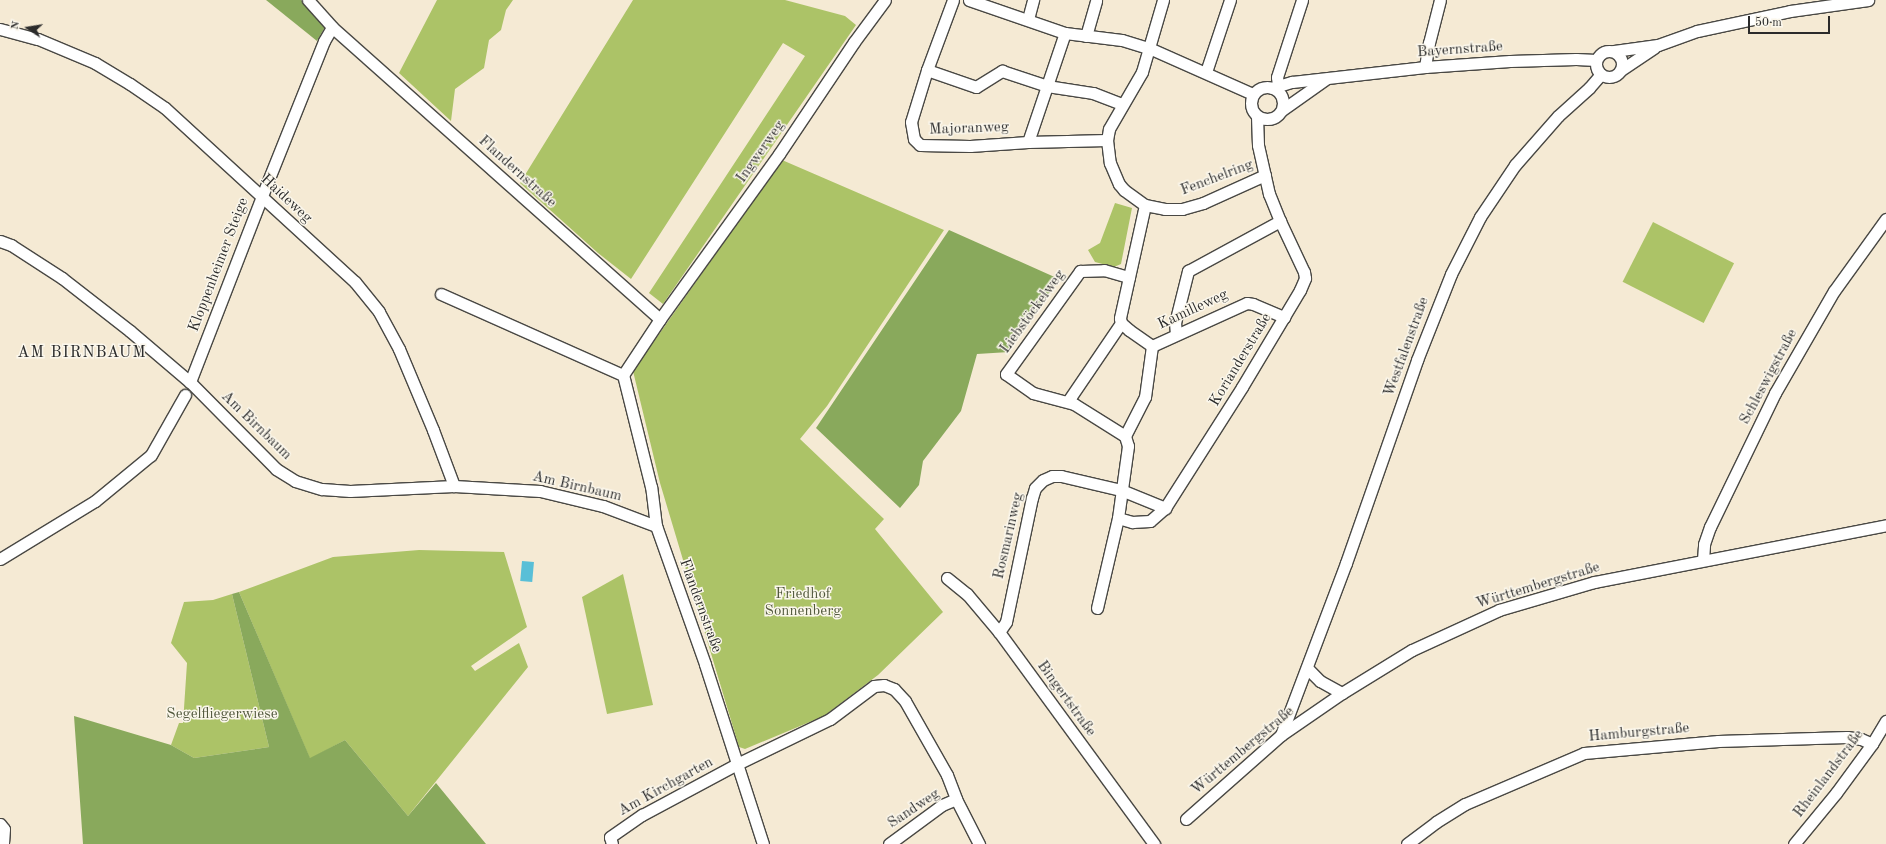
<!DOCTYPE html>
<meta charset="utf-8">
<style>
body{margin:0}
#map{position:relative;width:1886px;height:844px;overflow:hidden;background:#f5ead4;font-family:"Old Standard TT",serif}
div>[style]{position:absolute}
.green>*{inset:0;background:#acc367;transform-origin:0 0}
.forest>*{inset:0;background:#89a95c}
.water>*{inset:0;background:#59bfd7;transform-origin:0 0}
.roads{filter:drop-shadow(1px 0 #494844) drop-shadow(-1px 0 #494844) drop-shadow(0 1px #494844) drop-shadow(0 -1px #494844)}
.minor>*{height:11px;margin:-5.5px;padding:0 5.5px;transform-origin:5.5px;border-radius:5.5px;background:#fff}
.minor>.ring{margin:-5.5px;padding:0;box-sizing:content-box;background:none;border:11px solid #fff;border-radius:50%}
span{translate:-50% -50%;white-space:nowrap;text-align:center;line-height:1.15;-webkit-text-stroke:3px #fbf7ec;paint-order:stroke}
.street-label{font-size:15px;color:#2b2b2b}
.park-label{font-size:15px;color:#52593d}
.neighbourhood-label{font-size:16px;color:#2b2b2b;letter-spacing:1px}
.north{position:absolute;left:8px;top:8px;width:40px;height:40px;-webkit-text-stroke:3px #fbf7ec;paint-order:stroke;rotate:282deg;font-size:11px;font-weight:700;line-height:16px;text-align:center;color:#2b2b2b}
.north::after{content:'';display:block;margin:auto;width:14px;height:18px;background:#2b2b2b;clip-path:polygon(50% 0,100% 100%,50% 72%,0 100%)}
.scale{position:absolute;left:1748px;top:16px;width:82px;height:18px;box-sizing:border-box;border:2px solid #2b2b2b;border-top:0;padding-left:5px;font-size:12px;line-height:14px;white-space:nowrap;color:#2b2b2b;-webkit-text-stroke:3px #fbf7ec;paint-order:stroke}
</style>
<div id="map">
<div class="green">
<div style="clip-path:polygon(437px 0,513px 0,506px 10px,501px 30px,489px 40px,484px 68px,455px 89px,451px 121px,399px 73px)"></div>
<div style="clip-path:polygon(633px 0,785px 0,845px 16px,856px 25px,663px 304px,649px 293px,805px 56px,783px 43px,631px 279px,598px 253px,520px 183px)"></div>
<div style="clip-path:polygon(782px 160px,944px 230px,827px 406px,800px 439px,884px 519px,875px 529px,943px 612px,878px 675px,824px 716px,745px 749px,739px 747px,660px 483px,633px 371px)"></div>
<div style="clip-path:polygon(1115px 203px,1132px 208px,1121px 264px,1114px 267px,1095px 262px,1088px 250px,1100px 243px)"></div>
<div style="left:1653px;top:222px;width:91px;height:67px;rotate:27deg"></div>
<div style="clip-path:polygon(419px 550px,504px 552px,527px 627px,471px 666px,475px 671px,519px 643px,528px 667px,408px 816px,345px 740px,310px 759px,239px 592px,333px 557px)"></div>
<div style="clip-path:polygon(623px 574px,653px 705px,607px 714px,582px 597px)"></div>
<div style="clip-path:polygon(232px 594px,269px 747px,194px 758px,171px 745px,179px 723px,183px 723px,187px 663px,171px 643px,184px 602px,213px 600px)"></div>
</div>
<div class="forest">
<div style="clip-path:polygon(266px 0,301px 0,325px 27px,317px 41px)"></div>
<div style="clip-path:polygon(949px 230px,1059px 279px,1009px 352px,977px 354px,961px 411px,923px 461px,919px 485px,900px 508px,816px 428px)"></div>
<div style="clip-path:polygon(239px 592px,310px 758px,345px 740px,408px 816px,436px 783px,486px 844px,83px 844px,74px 716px,171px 745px,194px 758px,269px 747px,232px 594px)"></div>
</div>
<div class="water">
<div style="left:522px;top:561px;width:12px;height:20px;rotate:5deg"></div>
</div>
<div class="roads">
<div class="minor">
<div style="left:308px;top:0;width:36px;rotate:48deg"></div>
<div style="left:332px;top:27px;width:439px;rotate:41.7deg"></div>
<div style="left:953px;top:0;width:75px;rotate:110.4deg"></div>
<div style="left:927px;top:70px;width:54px;rotate:107.1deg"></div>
<div style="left:911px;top:122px;width:17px;rotate:80deg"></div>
<div style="left:914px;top:139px;width:8px;rotate:45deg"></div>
<div style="left:920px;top:145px;width:50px;rotate:1.1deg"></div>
<div style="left:970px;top:146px;width:58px;rotate:-3.9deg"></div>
<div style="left:1028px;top:142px;width:79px;rotate:-1.5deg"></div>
<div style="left:969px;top:0;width:102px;rotate:19deg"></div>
<div style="left:1065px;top:33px;width:57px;rotate:7deg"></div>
<div style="left:1122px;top:40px;width:28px;rotate:17deg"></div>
<div style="left:1149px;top:48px;width:114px;rotate:23.9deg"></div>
<div style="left:1163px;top:0;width:75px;rotate:106.3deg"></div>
<div style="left:1142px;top:72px;width:66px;rotate:120.1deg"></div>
<div style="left:1109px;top:129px;width:11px;rotate:100deg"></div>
<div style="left:1107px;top:140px;width:23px;rotate:83deg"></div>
<div style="left:1110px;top:163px;width:23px;rotate:67deg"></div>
<div style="left:1119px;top:184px;width:8px;rotate:50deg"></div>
<div style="left:1124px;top:190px;width:26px;rotate:36deg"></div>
<div style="left:1145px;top:205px;width:20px;rotate:11deg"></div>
<div style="left:1165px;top:209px;width:17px"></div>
<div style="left:1182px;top:209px;width:22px;rotate:-16deg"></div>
<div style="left:1203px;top:203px;width:68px;rotate:-24.3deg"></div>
<div style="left:1028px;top:19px;width:20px;rotate:-75deg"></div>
<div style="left:0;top:29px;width:39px;rotate:15deg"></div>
<div style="left:38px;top:39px;width:62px;rotate:22.8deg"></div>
<div style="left:95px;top:63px;width:41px;rotate:31deg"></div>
<div style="left:130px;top:84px;width:42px;rotate:34.4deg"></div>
<div style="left:165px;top:108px;width:258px;rotate:42.5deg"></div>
<div style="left:355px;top:282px;width:38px;rotate:51deg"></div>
<div style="left:379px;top:312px;width:42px;rotate:61.6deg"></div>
<div style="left:399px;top:349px;width:88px;rotate:67.2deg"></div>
<div style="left:433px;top:430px;width:60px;rotate:69.4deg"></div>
<div style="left:1086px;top:36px;width:37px;rotate:-74deg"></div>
<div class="ring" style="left:1596px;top:51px;width:15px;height:15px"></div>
<div style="left:1614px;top:51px;width:44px;rotate:-7.8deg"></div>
<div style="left:1658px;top:45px;width:41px;rotate:-19.7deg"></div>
<div style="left:1697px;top:31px;width:95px;rotate:-12.1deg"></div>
<div style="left:1790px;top:11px;width:79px;rotate:-8deg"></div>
<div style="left:1425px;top:67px;width:24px;rotate:-81deg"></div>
<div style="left:1429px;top:43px;width:44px;rotate:-75.7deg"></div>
<div style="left:927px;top:70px;width:52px;rotate:19.1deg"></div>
<div style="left:976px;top:87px;width:31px;rotate:-32deg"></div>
<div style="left:1002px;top:71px;width:47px;rotate:18.4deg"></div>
<div style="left:1047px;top:86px;width:47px;rotate:8.7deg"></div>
<div style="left:1093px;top:93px;width:31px;rotate:21deg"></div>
<div style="left:1621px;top:70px;width:40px;rotate:-34deg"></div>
<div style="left:1206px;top:72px;width:76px;rotate:-71.6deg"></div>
<div style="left:1278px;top:85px;width:8px;rotate:-97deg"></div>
<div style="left:1277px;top:77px;width:81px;rotate:-72deg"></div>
<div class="ring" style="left:1251px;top:87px;width:21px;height:21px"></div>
<div style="left:1272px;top:88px;width:21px;rotate:-17deg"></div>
<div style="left:1292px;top:82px;width:134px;rotate:-6.4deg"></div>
<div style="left:1425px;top:67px;width:85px;rotate:-4deg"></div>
<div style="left:1510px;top:61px;width:66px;rotate:-1.7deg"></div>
<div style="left:1576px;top:59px;width:20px;rotate:3deg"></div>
<div style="left:1282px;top:110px;width:54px;rotate:-35.2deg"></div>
<div style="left:1028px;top:142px;width:115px;rotate:-71.3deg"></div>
<div style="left:1145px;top:205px;width:116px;rotate:102.5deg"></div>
<div style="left:1120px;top:318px;width:5px;rotate:79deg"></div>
<div style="left:1121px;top:323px;width:11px;rotate:41deg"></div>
<div style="left:1129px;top:330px;width:28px;rotate:35deg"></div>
<div style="left:1152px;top:346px;width:104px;rotate:-24.4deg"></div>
<div style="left:1247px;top:303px;width:6px;rotate:9deg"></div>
<div style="left:1253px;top:304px;width:34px;rotate:23deg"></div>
<div style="left:0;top:241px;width:12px;rotate:20deg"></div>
<div style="left:11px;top:245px;width:61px;rotate:32.9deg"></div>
<div style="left:62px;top:278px;width:86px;rotate:37.9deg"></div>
<div style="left:130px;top:331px;width:79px;rotate:40.4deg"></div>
<div style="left:190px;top:382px;width:122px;rotate:45.3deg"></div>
<div style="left:276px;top:469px;width:22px;rotate:32deg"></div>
<div style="left:295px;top:481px;width:28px;rotate:17deg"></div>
<div style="left:322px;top:489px;width:28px;rotate:4deg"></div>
<div style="left:350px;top:491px;width:104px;rotate:-2.8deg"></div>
<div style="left:454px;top:486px;width:86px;rotate:3.3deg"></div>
<div style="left:540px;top:491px;width:65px;rotate:13.4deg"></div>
<div style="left:603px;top:506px;width:57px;rotate:20.7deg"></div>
<div style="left:441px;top:294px;width:199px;rotate:24deg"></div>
<div style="left:1176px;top:334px;width:11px;rotate:-95deg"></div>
<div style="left:1175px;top:323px;width:54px;rotate:-76deg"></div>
<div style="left:1188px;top:271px;width:105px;rotate:-28.5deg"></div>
<div style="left:190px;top:382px;width:199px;rotate:-68.8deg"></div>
<div style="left:262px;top:196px;width:167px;rotate:-68.2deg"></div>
<div style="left:324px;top:41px;width:16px;rotate:-60deg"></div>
<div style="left:1068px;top:401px;width:94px;rotate:-55.8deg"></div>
<div style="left:1125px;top:436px;width:44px;rotate:-62.9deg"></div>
<div style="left:1145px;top:397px;width:51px;rotate:-82.2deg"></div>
<div style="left:1118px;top:518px;width:15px;rotate:16deg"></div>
<div style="left:1132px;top:522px;width:18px;rotate:-3deg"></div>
<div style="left:1150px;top:521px;width:20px;rotate:-41deg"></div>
<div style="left:1165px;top:508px;width:143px;rotate:-57.5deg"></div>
<div style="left:1242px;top:387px;width:113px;rotate:-59.1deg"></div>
<div style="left:1300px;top:290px;width:13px;rotate:-67deg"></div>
<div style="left:1305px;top:278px;width:6px;rotate:-99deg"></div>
<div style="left:1304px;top:272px;width:56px;rotate:-115.2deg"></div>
<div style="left:1280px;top:221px;width:29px;rotate:-112deg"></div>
<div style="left:1269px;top:194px;width:50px;rotate:-102.7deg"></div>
<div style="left:1258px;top:145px;width:28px;rotate:-92deg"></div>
<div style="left:0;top:559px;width:111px;rotate:-31.4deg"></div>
<div style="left:95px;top:501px;width:72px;rotate:-39.4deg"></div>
<div style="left:151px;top:455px;width:69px;rotate:-60.5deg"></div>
<div style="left:1703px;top:560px;width:16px;rotate:-86deg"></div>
<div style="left:1704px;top:544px;width:18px;rotate:-71deg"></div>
<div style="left:1710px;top:527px;width:149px;rotate:-64.1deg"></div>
<div style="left:1775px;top:393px;width:118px;rotate:-60deg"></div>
<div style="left:1834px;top:291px;width:89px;rotate:-54.2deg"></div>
<div style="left:947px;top:578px;width:26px;rotate:39deg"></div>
<div style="left:967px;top:594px;width:50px;rotate:49.9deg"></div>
<div style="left:999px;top:632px;width:263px;rotate:53.8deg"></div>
<div style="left:1097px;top:608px;width:92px;rotate:-76.9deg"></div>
<div style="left:1118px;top:518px;width:73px;rotate:-82.1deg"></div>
<div style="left:1128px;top:446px;width:10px;rotate:-107deg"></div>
<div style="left:1125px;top:436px;width:60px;rotate:-147.9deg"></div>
<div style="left:1074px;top:404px;width:42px;rotate:-165deg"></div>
<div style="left:1033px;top:393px;width:33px;rotate:-145deg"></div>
<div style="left:1006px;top:374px;width:127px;rotate:-54.3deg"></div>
<div style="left:1080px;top:271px;width:24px;rotate:-2deg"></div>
<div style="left:1104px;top:270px;width:26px;rotate:16deg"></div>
<div style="left:999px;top:632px;width:12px;rotate:-55deg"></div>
<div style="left:1006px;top:622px;width:127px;rotate:-78.2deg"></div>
<div style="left:1032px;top:498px;width:10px;rotate:-73deg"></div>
<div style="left:1035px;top:488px;width:11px;rotate:-45deg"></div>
<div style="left:1043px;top:480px;width:10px;rotate:-24deg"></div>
<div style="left:1052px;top:476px;width:9px"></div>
<div style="left:1061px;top:476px;width:62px;rotate:13.1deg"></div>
<div style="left:1121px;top:490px;width:48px;rotate:22.2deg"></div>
<div style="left:1308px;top:669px;width:17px;rotate:45deg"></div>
<div style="left:1320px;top:681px;width:25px;rotate:29deg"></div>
<div style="left:1281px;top:735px;width:184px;rotate:-69.3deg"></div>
<div style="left:1346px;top:563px;width:215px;rotate:-70.7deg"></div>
<div style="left:1417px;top:360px;width:92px;rotate:-68.4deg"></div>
<div style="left:1451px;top:274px;width:64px;rotate:-63deg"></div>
<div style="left:1480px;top:217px;width:63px;rotate:-56.1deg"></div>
<div style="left:1515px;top:165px;width:65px;rotate:-48.7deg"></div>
<div style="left:1558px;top:116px;width:42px;rotate:-42.1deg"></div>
<div style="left:1589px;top:88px;width:18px;rotate:-49deg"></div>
<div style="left:1186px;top:819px;width:127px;rotate:-41.5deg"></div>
<div style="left:1281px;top:735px;width:74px;rotate:-34.5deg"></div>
<div style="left:1342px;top:693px;width:82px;rotate:-31.6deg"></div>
<div style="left:1412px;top:650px;width:96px;rotate:-24.7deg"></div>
<div style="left:1499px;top:610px;width:99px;rotate:-16.4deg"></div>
<div style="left:1594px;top:582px;width:298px;rotate:-11deg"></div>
<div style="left:0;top:824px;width:6px;rotate:51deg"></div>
<div style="left:4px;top:829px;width:15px;rotate:94deg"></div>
<div style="left:612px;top:844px;width:7px;rotate:-106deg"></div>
<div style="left:610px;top:837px;width:39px;rotate:-35deg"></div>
<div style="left:642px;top:815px;width:108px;rotate:-28.2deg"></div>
<div style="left:737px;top:764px;width:103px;rotate:-25.8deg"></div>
<div style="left:830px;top:719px;width:55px;rotate:-36.9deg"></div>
<div style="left:874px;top:686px;width:10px;rotate:-6deg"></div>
<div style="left:884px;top:685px;width:11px;rotate:22deg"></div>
<div style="left:894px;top:689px;width:16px;rotate:47deg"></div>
<div style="left:905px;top:701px;width:85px;rotate:60.4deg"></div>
<div style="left:947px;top:775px;width:26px;rotate:69deg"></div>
<div style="left:956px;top:799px;width:51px;rotate:62.9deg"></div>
<div style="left:763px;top:844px;width:189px;rotate:-107.9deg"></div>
<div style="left:705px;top:664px;width:146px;rotate:-109.5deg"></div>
<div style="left:656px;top:526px;width:39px;rotate:-97deg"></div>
<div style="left:651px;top:487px;width:115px;rotate:-104deg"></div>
<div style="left:623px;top:375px;width:67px;rotate:-56.5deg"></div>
<div style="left:660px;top:319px;width:203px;rotate:-54.2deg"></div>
<div style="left:779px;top:154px;width:135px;rotate:-56.2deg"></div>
<div style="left:854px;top:42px;width:52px;rotate:-53.6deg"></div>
<div style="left:889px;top:844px;width:66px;rotate:-36.3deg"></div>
<div style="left:942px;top:805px;width:15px;rotate:-23deg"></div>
<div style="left:1407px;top:844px;width:36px;rotate:-37deg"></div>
<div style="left:1436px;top:822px;width:34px;rotate:-32deg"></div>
<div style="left:1465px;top:804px;width:129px;rotate:-23.2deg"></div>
<div style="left:1584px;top:753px;width:135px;rotate:-5.1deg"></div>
<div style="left:1718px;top:741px;width:129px;rotate:-1.8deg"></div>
<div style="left:1847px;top:737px;width:14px;rotate:8deg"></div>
<div style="left:1861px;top:739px;width:12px;rotate:24deg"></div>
<div style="left:1794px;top:844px;width:66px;rotate:-50.5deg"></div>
<div style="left:1836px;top:793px;width:61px;rotate:-53.7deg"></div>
<div style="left:1872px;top:744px;width:27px;rotate:-59deg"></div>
</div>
</div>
<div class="street-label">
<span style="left:1460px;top:50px;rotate:-4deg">Bayernstraße</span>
<span style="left:969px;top:129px;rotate:-2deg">Majoranweg</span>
<span style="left:761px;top:152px;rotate:-55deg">Ingwerweg</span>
<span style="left:517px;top:172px;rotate:42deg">Flandernstraße</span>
<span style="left:1217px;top:178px;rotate:-21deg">Fenchelring</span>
<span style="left:286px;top:199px;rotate:43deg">Haideweg</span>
<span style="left:219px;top:265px;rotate:-69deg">Kloppenheimer Steige</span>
<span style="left:1193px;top:310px;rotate:-25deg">Kamilleweg</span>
<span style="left:1033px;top:312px;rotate:-54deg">Liebstöckelweg</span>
<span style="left:1407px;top:347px;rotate:-70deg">Westfalenstraße</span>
<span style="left:1241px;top:360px;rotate:-59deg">Korianderstraße</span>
<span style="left:1769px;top:377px;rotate:-62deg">Schleswigstraße</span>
<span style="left:256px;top:426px;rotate:44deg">Am Birnbaum</span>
<span style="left:577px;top:487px;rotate:13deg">Am Birnbaum</span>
<span style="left:1009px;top:536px;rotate:-77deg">Rosmarinweg</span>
<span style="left:1538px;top:586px;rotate:-17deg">Württembergstraße</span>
<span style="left:700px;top:606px;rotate:70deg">Flandernstraße</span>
<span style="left:1066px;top:699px;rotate:54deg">Bingertstraße</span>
<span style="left:1639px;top:733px;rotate:-5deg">Hamburgstraße</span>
<span style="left:1243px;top:751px;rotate:-40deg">Württembergstraße</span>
<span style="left:1829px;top:774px;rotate:-53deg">Rheinlandstraße</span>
<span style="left:666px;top:787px;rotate:-29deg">Am Kirchgarten</span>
<span style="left:914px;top:809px;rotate:-34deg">Sandweg</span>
</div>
<div class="park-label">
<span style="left:803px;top:603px">Friedhof<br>Sonnenberg</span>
<span style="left:222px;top:715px">Segelfliegerwiese</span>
</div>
<div class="neighbourhood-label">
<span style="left:82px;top:353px">AM BIRNBAUM</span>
</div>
<div class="north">N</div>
<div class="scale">50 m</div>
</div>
